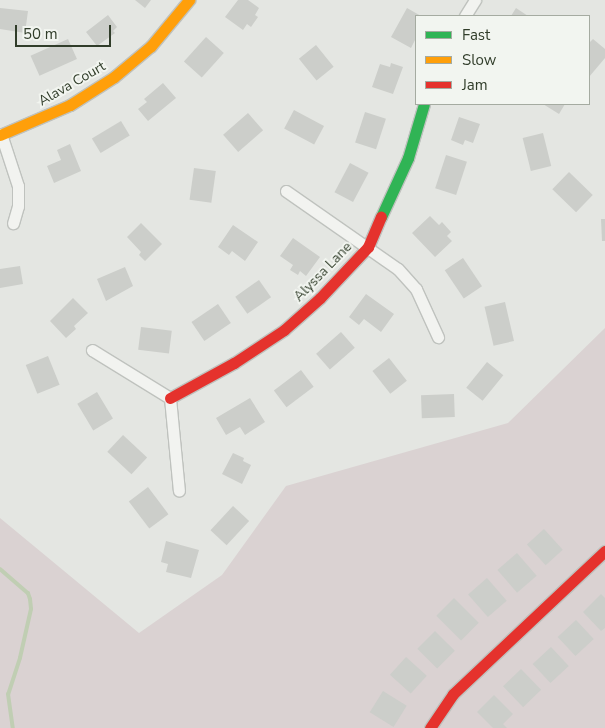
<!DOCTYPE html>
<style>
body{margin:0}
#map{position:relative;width:605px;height:728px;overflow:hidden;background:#e4e6e2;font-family:"Nunito Sans",sans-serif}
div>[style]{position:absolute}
.green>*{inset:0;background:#dad2d2}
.stream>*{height:4px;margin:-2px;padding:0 2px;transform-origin:2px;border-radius:2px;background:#c0ceb3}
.building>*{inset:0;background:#ccceca;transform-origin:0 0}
.roads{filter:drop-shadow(1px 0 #bfc2be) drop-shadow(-1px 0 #bfc2be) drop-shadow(0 1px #bfc2be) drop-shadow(0 -1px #bfc2be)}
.street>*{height:11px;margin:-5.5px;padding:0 5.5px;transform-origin:5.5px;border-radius:5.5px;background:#f2f3f0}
.fast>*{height:11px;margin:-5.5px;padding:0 5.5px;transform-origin:5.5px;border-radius:5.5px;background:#30b455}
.slow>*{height:11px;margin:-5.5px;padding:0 5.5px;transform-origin:5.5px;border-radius:5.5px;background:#ff9f0a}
.jam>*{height:11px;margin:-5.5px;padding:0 5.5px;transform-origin:5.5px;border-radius:5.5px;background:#e5322d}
span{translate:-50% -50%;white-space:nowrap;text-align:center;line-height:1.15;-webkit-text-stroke:4px #f2f5f0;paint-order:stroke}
.street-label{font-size:14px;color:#313d2a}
.legend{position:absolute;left:415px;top:15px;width:175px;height:90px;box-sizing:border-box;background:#f2f5f0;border:1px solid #a5aba1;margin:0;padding:6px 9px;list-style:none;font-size:15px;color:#313d2a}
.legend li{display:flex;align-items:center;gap:10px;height:25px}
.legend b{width:25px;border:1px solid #a5aba1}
.scale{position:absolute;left:15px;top:25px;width:96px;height:22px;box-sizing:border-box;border:2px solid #313d2a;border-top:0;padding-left:6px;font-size:15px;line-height:18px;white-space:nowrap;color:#313d2a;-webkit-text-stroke:4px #f2f5f0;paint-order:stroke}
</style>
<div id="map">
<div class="green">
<div style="clip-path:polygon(605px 328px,605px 728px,0 728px,0 518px,139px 633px,222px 575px,286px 486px,508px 423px)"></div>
</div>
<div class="stream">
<div style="left:0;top:569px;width:37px;rotate:41deg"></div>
<div style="left:28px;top:593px;width:6px;rotate:72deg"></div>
<div style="left:30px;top:599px;width:10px;rotate:84deg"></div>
<div style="left:31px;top:609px;width:50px;rotate:102.7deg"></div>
<div style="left:20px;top:658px;width:38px;rotate:108deg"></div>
<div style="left:8px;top:694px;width:34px;rotate:82deg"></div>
</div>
<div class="building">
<div style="clip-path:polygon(135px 0,151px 0,145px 8px)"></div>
<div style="clip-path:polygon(238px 0,248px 0,259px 8px,255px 15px,258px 17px,251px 27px,247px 24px,243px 30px,225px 17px)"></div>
<div style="clip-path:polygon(0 8px,28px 11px,25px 33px,0 29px)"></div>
<div style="clip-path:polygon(407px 8px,421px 16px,416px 16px,416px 38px,411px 48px,391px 37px)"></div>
<div style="clip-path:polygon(516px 8px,528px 16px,511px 16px)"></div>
<div style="clip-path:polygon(108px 15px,117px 27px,113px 31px,115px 33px,97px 46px,86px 32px)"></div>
<div style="left:206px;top:37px;width:24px;height:33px;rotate:42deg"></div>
<div style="left:68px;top:39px;width:22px;height:41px;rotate:66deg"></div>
<div style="clip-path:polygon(593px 39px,605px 49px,605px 58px,589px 77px,589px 43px)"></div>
<div style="left:316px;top:45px;width:28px;height:22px;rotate:51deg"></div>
<div style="clip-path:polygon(391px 63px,403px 67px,393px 94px,372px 87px,380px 64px,390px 67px)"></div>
<div style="clip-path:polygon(163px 83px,176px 98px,148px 121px,138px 109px,147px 102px,144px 99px)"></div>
<div style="clip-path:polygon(543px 104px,565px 104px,559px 114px)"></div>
<div style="left:294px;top:110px;width:34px;height:21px;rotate:28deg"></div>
<div style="left:365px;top:112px;width:22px;height:32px;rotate:18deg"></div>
<div style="left:248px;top:113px;width:23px;height:33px;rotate:49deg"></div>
<div style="clip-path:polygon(459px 117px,480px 124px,473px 143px,465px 140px,463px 145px,451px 140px)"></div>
<div style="left:121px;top:121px;width:17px;height:34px;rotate:59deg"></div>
<div style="left:543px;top:133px;width:34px;height:21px;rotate:76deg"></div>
<div style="clip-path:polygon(70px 144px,81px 171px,54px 183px,47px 166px,61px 160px,57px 150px)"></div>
<div style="left:446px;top:155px;width:22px;height:35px;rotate:18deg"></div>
<div style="left:350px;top:163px;width:21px;height:33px;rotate:28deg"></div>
<div style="left:194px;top:168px;width:22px;height:32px;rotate:8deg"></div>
<div style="left:569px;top:172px;width:33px;height:24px;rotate:44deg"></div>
<div style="clip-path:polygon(430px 216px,439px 225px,442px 222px,451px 232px,447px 236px,452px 241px,435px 257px,412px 233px)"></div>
<div style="clip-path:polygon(601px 219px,605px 219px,605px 241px,602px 241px)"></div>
<div style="clip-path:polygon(141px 223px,162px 244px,145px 261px,139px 255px,141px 252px,127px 237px)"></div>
<div style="clip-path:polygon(233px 225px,258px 242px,245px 261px,232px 251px,229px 255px,218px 247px)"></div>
<div style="clip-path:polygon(293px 238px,320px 257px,306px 276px,300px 271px,298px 275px,290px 270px,293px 265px,280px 256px)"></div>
<div style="left:463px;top:258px;width:34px;height:22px;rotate:56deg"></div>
<div style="clip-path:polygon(20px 266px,23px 284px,0 288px,0 269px)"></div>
<div style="clip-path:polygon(125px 267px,133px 286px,106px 301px,97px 279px)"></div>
<div style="left:259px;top:280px;width:21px;height:29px;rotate:55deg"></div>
<div style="clip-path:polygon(366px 294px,394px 314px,381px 332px,364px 319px,359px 325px,349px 317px)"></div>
<div style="clip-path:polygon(73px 298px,88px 313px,74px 326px,76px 329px,66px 338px,50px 321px)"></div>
<div style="left:505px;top:302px;width:40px;height:21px;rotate:77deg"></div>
<div style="left:218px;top:304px;width:23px;height:32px;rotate:56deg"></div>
<div style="left:141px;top:327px;width:31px;height:23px;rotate:7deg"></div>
<div style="left:341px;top:332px;width:21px;height:33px;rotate:49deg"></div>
<div style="left:48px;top:356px;width:31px;height:24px;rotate:68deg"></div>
<div style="left:389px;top:358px;width:29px;height:21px;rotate:52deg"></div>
<div style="left:487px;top:362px;width:21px;height:33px;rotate:39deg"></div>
<div style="left:301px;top:370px;width:21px;height:34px;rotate:53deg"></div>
<div style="left:97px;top:392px;width:31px;height:23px;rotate:59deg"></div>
<div style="left:454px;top:394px;width:23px;height:33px;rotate:88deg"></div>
<div style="clip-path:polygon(250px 398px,265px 422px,245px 435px,240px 427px,226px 435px,216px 418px)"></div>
<div style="left:123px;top:435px;width:33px;height:23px;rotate:43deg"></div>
<div style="clip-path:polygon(233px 453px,244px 458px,243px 461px,251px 465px,242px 484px,222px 474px)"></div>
<div style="left:148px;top:487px;width:34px;height:24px;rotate:53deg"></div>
<div style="left:233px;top:506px;width:22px;height:33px;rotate:43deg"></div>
<div style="left:544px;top:529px;width:28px;height:23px;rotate:48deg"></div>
<div style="clip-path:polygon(166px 541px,199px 550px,191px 578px,166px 572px,168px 564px,161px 562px)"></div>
<div style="left:517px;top:553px;width:30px;height:26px;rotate:49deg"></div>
<div style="left:487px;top:578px;width:30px;height:25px;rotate:49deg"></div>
<div style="clip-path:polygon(601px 594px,605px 598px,605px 628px,601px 631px,583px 612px)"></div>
<div style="left:454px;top:598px;width:35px;height:25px;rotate:45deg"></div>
<div style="left:576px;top:620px;width:26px;height:25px;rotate:47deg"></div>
<div style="left:435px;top:631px;width:28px;height:25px;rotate:45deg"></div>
<div style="left:551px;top:647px;width:26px;height:25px;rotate:47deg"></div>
<div style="left:406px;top:657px;width:28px;height:24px;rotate:42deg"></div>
<div style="left:521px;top:669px;width:29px;height:25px;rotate:46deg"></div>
<div style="left:383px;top:691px;width:28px;height:25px;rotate:32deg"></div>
<div style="clip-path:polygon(494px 695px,513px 714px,503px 724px,507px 728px,493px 728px,477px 712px)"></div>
</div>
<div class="roads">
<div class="street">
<div style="left:465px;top:16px;width:19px;rotate:-58deg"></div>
<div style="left:1px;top:134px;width:55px;rotate:71.9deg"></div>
<div style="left:18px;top:186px;width:20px;rotate:90deg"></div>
<div style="left:18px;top:206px;width:18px;rotate:106deg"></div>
<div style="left:286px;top:191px;width:136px;rotate:34.9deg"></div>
<div style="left:398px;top:269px;width:27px;rotate:48deg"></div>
<div style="left:416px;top:289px;width:53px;rotate:65.4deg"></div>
<div style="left:92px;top:350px;width:92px;rotate:31.6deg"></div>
<div style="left:170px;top:398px;width:93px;rotate:84.5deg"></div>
</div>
<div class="fast">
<div style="left:381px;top:217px;width:65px;rotate:-65.4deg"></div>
<div style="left:408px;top:158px;width:56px;rotate:-73.5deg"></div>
</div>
<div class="slow">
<div style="left:0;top:135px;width:76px;rotate:-23.2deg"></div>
<div style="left:70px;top:105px;width:52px;rotate:-32.5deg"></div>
<div style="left:114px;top:77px;width:48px;rotate:-40deg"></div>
<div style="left:151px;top:46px;width:60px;rotate:-50.4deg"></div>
</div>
<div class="jam">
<div style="left:170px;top:398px;width:73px;rotate:-28.7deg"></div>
<div style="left:234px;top:363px;width:60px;rotate:-33.4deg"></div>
<div style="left:284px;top:330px;width:48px;rotate:-41.6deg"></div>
<div style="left:320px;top:298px;width:70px;rotate:-46.7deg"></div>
<div style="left:368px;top:247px;width:33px;rotate:-67deg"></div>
<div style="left:430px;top:728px;width:41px;rotate:-55.9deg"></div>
<div style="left:453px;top:694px;width:209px;rotate:-43.3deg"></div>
</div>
</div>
<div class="street-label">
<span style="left:72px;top:84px;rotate:-30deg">Alava Court</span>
<span style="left:323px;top:272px;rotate:-46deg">Alyssa Lane</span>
</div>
<ul class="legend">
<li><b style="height:6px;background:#30b455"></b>Fast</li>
<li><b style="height:6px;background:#ff9f0a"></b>Slow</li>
<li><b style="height:6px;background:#e5322d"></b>Jam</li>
</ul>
<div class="scale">50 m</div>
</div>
